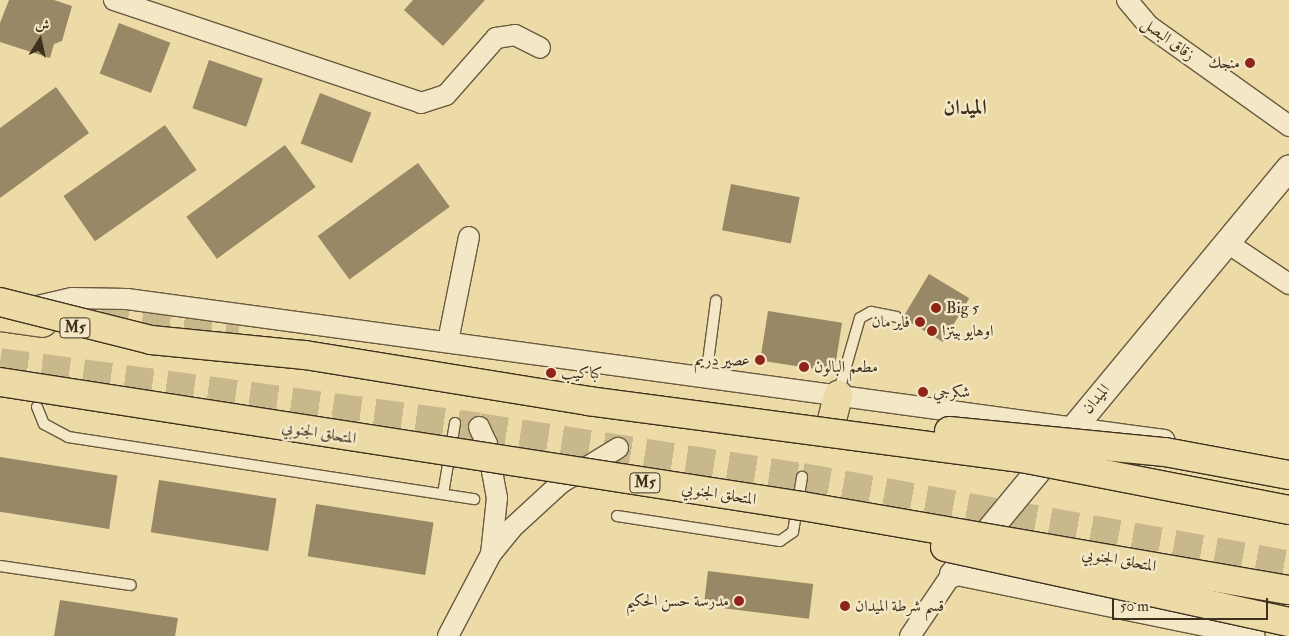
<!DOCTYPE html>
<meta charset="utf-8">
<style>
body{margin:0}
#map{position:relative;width:1289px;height:636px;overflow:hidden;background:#ecdaa7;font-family:"IM FELL Double Pica",Amiri,serif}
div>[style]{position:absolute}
.building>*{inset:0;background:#988865;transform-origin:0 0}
.minor-tunnel>*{height:20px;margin-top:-10px;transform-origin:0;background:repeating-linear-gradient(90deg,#c9b88c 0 20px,transparent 0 30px)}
.primary-tunnel>*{height:28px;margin-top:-14px;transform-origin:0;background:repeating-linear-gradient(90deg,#c9b88c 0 28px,transparent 0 42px)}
.roads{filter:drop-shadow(1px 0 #6a5a40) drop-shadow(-1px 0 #6a5a40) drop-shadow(0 1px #6a5a40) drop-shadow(0 -1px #6a5a40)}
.service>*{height:10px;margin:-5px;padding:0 5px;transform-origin:5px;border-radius:5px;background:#f3e7c6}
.minor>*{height:20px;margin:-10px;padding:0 10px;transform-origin:10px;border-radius:10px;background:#f3e7c6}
.tertiary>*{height:25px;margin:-12.5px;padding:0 12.5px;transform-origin:12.5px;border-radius:12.5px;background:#f3e7c6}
.primary>*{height:28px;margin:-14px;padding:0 14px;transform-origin:14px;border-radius:14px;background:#ecdaa7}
.motorway>*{height:28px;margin:-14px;padding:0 14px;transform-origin:14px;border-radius:14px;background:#ecdaa7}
.bridges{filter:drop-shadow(1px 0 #3e301e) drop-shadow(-1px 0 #3e301e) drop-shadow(0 1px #3e301e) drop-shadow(0 -1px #3e301e)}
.motorway-bridge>*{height:28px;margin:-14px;padding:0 14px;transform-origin:14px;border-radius:14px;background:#ecdaa7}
.dots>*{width:14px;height:14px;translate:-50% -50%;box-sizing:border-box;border:2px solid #f3e7c6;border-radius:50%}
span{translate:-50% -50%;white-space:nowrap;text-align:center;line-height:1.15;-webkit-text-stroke:5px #f3e7c6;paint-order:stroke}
.shield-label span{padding:1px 4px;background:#f3e7c6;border:1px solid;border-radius:4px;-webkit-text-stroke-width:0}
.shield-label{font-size:15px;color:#3e301e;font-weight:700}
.street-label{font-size:16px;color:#3e301e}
.poi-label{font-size:16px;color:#3e301e}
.right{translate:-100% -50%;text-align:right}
.left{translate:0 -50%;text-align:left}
.district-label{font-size:21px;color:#3e301e;font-weight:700}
.north{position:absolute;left:15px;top:15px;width:50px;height:50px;-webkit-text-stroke:4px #f3e7c6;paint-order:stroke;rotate:10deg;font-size:14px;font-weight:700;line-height:20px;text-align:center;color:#3e301e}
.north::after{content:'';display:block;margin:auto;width:18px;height:22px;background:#3e301e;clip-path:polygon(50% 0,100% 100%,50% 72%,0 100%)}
.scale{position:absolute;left:1112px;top:598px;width:156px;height:22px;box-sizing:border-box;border:2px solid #3e301e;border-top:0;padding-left:6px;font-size:15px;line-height:18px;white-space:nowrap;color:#3e301e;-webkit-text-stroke:4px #f3e7c6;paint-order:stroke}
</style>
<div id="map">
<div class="building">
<div style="clip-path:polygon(9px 0,54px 0,72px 6px,62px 41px,54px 44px,50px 58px,0 42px,0 23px)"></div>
<div style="clip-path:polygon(413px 0,485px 0,443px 46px,404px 10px)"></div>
<div style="left:119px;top:23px;width:55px;height:54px;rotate:21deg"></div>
<div style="left:209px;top:60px;width:57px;height:51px;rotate:19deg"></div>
<div style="clip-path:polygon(56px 87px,89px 133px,0 198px,0 128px)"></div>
<div style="left:320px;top:93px;width:55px;height:54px;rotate:21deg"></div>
<div style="left:165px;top:125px;width:55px;height:124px;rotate:55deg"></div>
<div style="left:285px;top:145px;width:52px;height:122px;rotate:54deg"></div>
<div style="left:418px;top:163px;width:54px;height:124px;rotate:54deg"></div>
<div style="left:731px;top:184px;width:70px;height:47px;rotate:11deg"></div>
<div style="left:929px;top:274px;width:47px;height:51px;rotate:31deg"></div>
<div style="left:768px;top:311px;width:75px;height:50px;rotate:9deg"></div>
<div style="left:0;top:457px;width:119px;height:54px;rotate:9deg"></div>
<div style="left:159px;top:480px;width:119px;height:53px;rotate:9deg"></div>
<div style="left:316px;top:504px;width:119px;height:53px;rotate:9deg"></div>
<div style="left:708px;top:571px;width:106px;height:35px;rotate:7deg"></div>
<div style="clip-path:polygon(60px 600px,178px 618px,175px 636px,54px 636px)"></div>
</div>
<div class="minor-tunnel">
<div style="left:0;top:394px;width:33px;rotate:-72deg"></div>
</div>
<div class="primary-tunnel">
<div style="left:100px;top:318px;width:139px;rotate:7.4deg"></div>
<div style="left:0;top:362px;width:483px;rotate:7.7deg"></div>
<div style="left:479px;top:427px;width:327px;rotate:8.8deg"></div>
<div style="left:802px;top:477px;width:495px;rotate:10.2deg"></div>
</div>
<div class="roads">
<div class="service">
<div style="left:706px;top:377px;width:77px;rotate:-82.5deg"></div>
<div style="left:838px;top:394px;width:79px;rotate:-73.9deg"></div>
<div style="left:860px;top:318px;width:13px;rotate:-29deg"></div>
<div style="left:871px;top:312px;width:26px;rotate:11deg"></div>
<div style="left:37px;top:407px;width:18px;rotate:68deg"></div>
<div style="left:44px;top:424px;width:27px;rotate:28deg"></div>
<div style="left:68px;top:437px;width:411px;rotate:8.7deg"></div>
<div style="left:443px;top:494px;width:72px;rotate:-80.4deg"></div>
<div style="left:617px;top:516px;width:165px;rotate:8.7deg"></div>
<div style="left:780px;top:541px;width:16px;rotate:-35deg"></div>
<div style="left:793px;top:532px;width:56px;rotate:-80.7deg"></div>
<div style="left:0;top:566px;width:132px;rotate:8.3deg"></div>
</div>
<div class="minor">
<div style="left:114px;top:0;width:324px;rotate:18.5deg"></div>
<div style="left:421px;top:103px;width:26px;rotate:-18deg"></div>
<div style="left:446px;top:95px;width:76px;rotate:-48.7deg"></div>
<div style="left:496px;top:38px;width:19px;rotate:-9deg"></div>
<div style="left:515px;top:35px;width:28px;rotate:27deg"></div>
<div style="left:1127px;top:0;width:34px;rotate:50deg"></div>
<div style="left:1149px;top:26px;width:172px;rotate:35.5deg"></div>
<div style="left:1226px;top:242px;width:76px;rotate:33.7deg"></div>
<div style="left:29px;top:308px;width:44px;rotate:-13.1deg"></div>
<div style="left:72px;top:298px;width:55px;rotate:1deg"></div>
<div style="left:127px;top:299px;width:1047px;rotate:7.74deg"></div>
<div style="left:448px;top:341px;width:106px;rotate:-78.6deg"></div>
<div style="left:479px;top:427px;width:19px;rotate:65deg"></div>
<div style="left:487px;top:444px;width:55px;rotate:79.5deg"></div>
<div style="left:497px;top:498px;width:56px;rotate:96.1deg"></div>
<div style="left:448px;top:636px;width:93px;rotate:-62.3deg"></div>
<div style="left:491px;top:554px;width:33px;rotate:-51deg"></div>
<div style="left:512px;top:528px;width:67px;rotate:-42.6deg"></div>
<div style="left:561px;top:483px;width:67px;rotate:-31.6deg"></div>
<div style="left:910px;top:636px;width:75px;rotate:-55.9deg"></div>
<div style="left:952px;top:574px;width:309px;rotate:11.6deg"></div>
</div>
<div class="tertiary">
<div style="left:952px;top:574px;width:528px;rotate:-50.37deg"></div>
</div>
<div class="primary">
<div style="left:831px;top:424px;width:30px;rotate:-76deg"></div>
</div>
<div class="motorway">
<div style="left:0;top:317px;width:43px;rotate:7.9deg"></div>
</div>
</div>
<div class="bridges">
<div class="motorway-bridge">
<div style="left:0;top:302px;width:156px;rotate:14.1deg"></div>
<div style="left:151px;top:340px;width:155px;rotate:5.6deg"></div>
<div style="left:305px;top:355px;width:287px;rotate:9.2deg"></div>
<div style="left:588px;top:401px;width:443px;rotate:7.5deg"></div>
<div style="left:1027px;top:459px;width:267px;rotate:11deg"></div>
<div style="left:0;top:382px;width:812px;rotate:8.79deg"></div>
<div style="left:802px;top:506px;width:494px;rotate:9.8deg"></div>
<div style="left:949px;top:431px;width:217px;rotate:5.6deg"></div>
<div style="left:1165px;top:452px;width:126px;rotate:10.5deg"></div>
<div style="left:945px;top:547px;width:352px;rotate:12.3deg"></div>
</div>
</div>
<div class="dots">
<div style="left:1250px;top:63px;background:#8f2418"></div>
<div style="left:936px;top:308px;background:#8f2418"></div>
<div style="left:920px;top:322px;background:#8f2418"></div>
<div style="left:932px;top:331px;background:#8f2418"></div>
<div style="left:760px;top:360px;background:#8f2418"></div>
<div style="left:804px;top:367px;background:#8f2418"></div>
<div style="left:551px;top:373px;background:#8f2418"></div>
<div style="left:923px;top:392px;background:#8f2418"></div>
<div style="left:739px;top:601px;background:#8f2418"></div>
<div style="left:845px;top:606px;background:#8f2418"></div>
</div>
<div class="shield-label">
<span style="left:75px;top:328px">M5</span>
<span style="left:645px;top:483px">M5</span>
</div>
<div class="street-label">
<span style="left:1168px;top:39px;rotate:36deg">زقاق البصل</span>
<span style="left:1096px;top:399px;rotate:-50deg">الميدان</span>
<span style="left:319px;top:433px;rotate:9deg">المتحلق الجنوبي</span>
<span style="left:719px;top:494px;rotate:9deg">المتحلق الجنوبي</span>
<span style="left:1119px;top:560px;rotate:10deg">المتحلق الجنوبي</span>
</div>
<div class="poi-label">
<span class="right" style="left:1240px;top:63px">منجك</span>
<span class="left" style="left:946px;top:308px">Big 5</span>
<span class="right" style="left:910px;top:322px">فاير مان</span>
<span class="left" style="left:942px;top:331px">اوهايو بيتزا</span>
<span class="right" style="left:750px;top:360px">عصير دريم</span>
<span class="left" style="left:814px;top:367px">مطعم البالون</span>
<span class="left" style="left:561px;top:373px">كباكيب</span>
<span class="left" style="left:933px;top:392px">شكرجي</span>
<span class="right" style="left:729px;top:601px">مدرسة حسن الحكيم</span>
<span class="left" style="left:855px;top:606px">قسم شرطة الميدان</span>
</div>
<div class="district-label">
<span style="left:965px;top:108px">الميدان</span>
</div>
<div class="north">ش</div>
<div class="scale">50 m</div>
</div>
